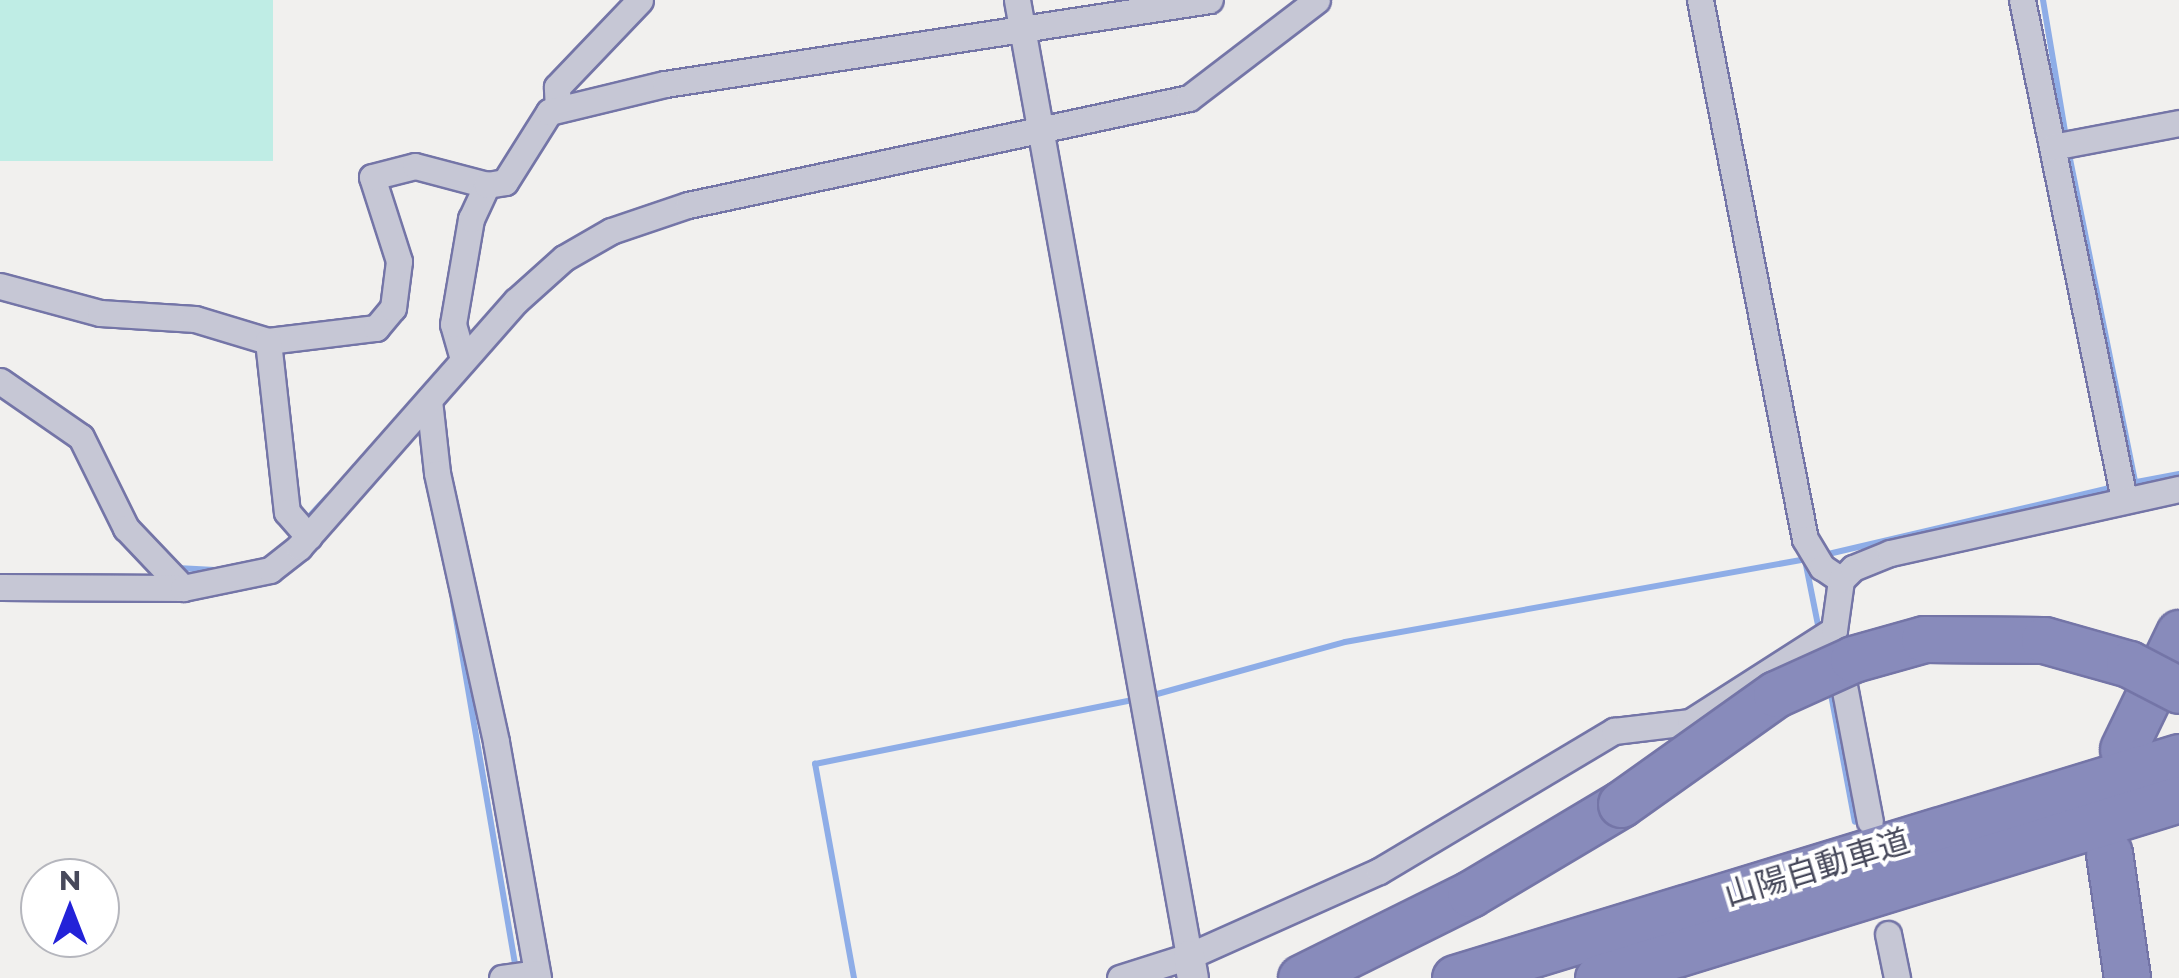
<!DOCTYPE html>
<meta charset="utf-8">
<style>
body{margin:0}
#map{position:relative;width:2179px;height:978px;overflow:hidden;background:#f1f0ee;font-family:Montserrat,"Noto Sans JP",sans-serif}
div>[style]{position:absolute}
.green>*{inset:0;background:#bfede5;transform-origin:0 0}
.stream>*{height:6px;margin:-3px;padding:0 3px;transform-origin:3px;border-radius:3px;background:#8eade7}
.roads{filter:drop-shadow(2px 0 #7475a7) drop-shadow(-2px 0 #7475a7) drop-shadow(0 2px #7475a7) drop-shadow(0 -2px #7475a7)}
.minor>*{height:25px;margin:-12.5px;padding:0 12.5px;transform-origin:12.5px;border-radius:12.5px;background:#c6c7d5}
.tertiary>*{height:30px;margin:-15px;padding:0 15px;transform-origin:15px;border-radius:15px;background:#c6c7d5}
.motorway>*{height:45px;margin:-22.5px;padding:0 22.5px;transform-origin:22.5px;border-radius:22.5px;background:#888bbb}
.bridges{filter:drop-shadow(2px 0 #7475a7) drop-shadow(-2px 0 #7475a7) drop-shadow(0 2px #7475a7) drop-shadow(0 -2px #7475a7)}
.motorway-bridge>*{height:45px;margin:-22.5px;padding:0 22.5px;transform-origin:22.5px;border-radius:22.5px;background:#888bbb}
span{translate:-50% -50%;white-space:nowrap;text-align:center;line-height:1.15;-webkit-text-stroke:8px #fff;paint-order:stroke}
.street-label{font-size:32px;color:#47495b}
.north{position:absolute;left:20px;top:858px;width:100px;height:100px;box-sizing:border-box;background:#fff;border:2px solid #b5b6bd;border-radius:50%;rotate:0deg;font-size:28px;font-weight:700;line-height:40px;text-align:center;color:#47495b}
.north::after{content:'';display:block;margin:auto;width:35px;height:45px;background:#2322d8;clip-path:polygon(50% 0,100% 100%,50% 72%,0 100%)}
</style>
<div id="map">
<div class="green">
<div style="left:0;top:0;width:273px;height:161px"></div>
</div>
<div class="stream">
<div style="left:2043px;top:0;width:139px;rotate:80.5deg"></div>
<div style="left:2068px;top:149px;width:340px;rotate:78.6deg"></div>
<div style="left:9px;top:373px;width:77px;rotate:34.9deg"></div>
<div style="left:2126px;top:484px;width:54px;rotate:-10.7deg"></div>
<div style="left:305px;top:521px;width:33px;rotate:-47deg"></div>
<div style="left:1824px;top:555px;width:298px;rotate:-13.2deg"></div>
<div style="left:1805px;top:560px;width:66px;rotate:78.7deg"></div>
<div style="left:177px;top:568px;width:38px;rotate:3deg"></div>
<div style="left:453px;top:601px;width:372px;rotate:80.3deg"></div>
<div style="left:1830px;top:689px;width:135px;rotate:79.4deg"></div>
<div style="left:1150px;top:696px;width:202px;rotate:-15.5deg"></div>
<div style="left:1345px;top:642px;width:469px;rotate:-10.2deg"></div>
<div style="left:854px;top:978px;width:218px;rotate:-100.3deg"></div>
<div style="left:815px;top:764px;width:329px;rotate:-11.4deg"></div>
</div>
<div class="roads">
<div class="minor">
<div style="left:1017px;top:0;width:971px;rotate:79.8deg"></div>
<div style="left:1700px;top:0;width:549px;rotate:78.98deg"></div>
<div style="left:1805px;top:539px;width:33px;rotate:59deg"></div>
<div style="left:1822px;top:567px;width:23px;rotate:34deg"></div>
<div style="left:2022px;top:0;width:509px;rotate:78.45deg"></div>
<div style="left:558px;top:109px;width:22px;rotate:-93deg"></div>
<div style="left:557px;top:87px;width:120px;rotate:-46.3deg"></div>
<div style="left:2053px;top:147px;width:128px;rotate:-10.8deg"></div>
<div style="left:0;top:286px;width:104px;rotate:15.1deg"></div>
<div style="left:100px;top:313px;width:95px;rotate:3.6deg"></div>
<div style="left:195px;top:319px;width:76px;rotate:16.8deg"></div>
<div style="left:268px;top:341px;width:109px;rotate:-6.9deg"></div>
<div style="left:376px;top:328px;width:26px;rotate:-50deg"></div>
<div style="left:393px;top:308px;width:47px;rotate:-82.7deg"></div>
<div style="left:399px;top:261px;width:88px;rotate:-107.8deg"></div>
<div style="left:372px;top:177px;width:44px;rotate:-14.3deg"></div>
<div style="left:415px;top:166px;width:74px;rotate:14.8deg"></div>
<div style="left:268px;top:341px;width:172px;rotate:83.7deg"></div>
<div style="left:287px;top:512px;width:33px;rotate:49deg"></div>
<div style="left:463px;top:359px;width:36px;rotate:-106deg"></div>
<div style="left:453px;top:324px;width:107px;rotate:-80.3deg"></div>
<div style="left:471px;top:219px;width:38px;rotate:-65deg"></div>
<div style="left:487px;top:185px;width:18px;rotate:-9deg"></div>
<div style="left:505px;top:182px;width:83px;rotate:-57.8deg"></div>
<div style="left:549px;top:112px;width:119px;rotate:-13.6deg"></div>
<div style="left:665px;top:84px;width:551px;rotate:-8.76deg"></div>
<div style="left:0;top:381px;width:98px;rotate:34.7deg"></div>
<div style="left:81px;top:437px;width:102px;rotate:63.7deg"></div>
<div style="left:126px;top:528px;width:83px;rotate:46.5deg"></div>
<div style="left:429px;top:400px;width:73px;rotate:83.7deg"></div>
<div style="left:437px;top:473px;width:275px;rotate:77.6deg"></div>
<div style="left:496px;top:742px;width:240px;rotate:79.9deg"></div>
<div style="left:0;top:587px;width:183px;rotate:0.3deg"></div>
<div style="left:183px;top:588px;width:89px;rotate:-11.7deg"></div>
<div style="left:270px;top:570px;width:37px;rotate:-38deg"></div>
<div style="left:299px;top:547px;width:328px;rotate:-48.6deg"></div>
<div style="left:516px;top:301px;width:64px;rotate:-41.9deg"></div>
<div style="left:564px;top:258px;width:54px;rotate:-29.9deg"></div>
<div style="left:611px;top:231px;width:81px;rotate:-18.7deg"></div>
<div style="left:688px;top:205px;width:512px;rotate:-12.06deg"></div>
<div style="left:1189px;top:98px;width:161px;rotate:-37.4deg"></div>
<div style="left:1838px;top:654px;width:170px;rotate:79.2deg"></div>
<div style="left:1888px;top:934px;width:45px;rotate:78.4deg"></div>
<div style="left:502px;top:978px;width:35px;rotate:-8deg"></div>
<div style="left:1120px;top:978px;width:72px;rotate:-17.7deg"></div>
<div style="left:1189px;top:956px;width:208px;rotate:-24.1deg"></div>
<div style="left:1379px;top:871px;width:274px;rotate:-30.8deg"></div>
<div style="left:1614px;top:731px;width:77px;rotate:-6.8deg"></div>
<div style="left:1690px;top:722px;width:171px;rotate:-32.6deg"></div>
<div style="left:1834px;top:630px;width:50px;rotate:-82deg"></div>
<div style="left:1841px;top:580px;width:17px;rotate:-45deg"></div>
<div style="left:1853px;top:568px;width:40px;rotate:-22deg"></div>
<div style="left:1890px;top:553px;width:296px;rotate:-12.5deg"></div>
</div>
<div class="tertiary">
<div style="left:1189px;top:956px;width:22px;rotate:80deg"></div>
</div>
<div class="motorway">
<div style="left:2123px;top:749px;width:129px;rotate:-64.2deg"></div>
<div style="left:2109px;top:853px;width:126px;rotate:81.8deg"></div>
<div style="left:1301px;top:978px;width:189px;rotate:-26.4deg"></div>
<div style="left:1470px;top:894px;width:176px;rotate:-30.8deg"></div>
<div style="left:1455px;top:978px;width:757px;rotate:-16.97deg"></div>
<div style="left:1598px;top:978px;width:608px;rotate:-17.12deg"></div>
</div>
</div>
<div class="bridges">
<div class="motorway-bridge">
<div style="left:1621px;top:804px;width:190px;rotate:-35.4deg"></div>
<div style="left:1776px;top:694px;width:85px;rotate:-24.4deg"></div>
<div style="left:1853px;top:659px;width:74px;rotate:-15.7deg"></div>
<div style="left:1924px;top:639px;width:120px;rotate:0.5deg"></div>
<div style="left:2044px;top:640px;width:88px;rotate:15.8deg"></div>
<div style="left:2129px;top:664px;width:56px;rotate:27.5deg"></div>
</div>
</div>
<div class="street-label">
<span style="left:1817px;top:868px;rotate:-17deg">山陽自動車道</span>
</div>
<div class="north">N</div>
</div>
